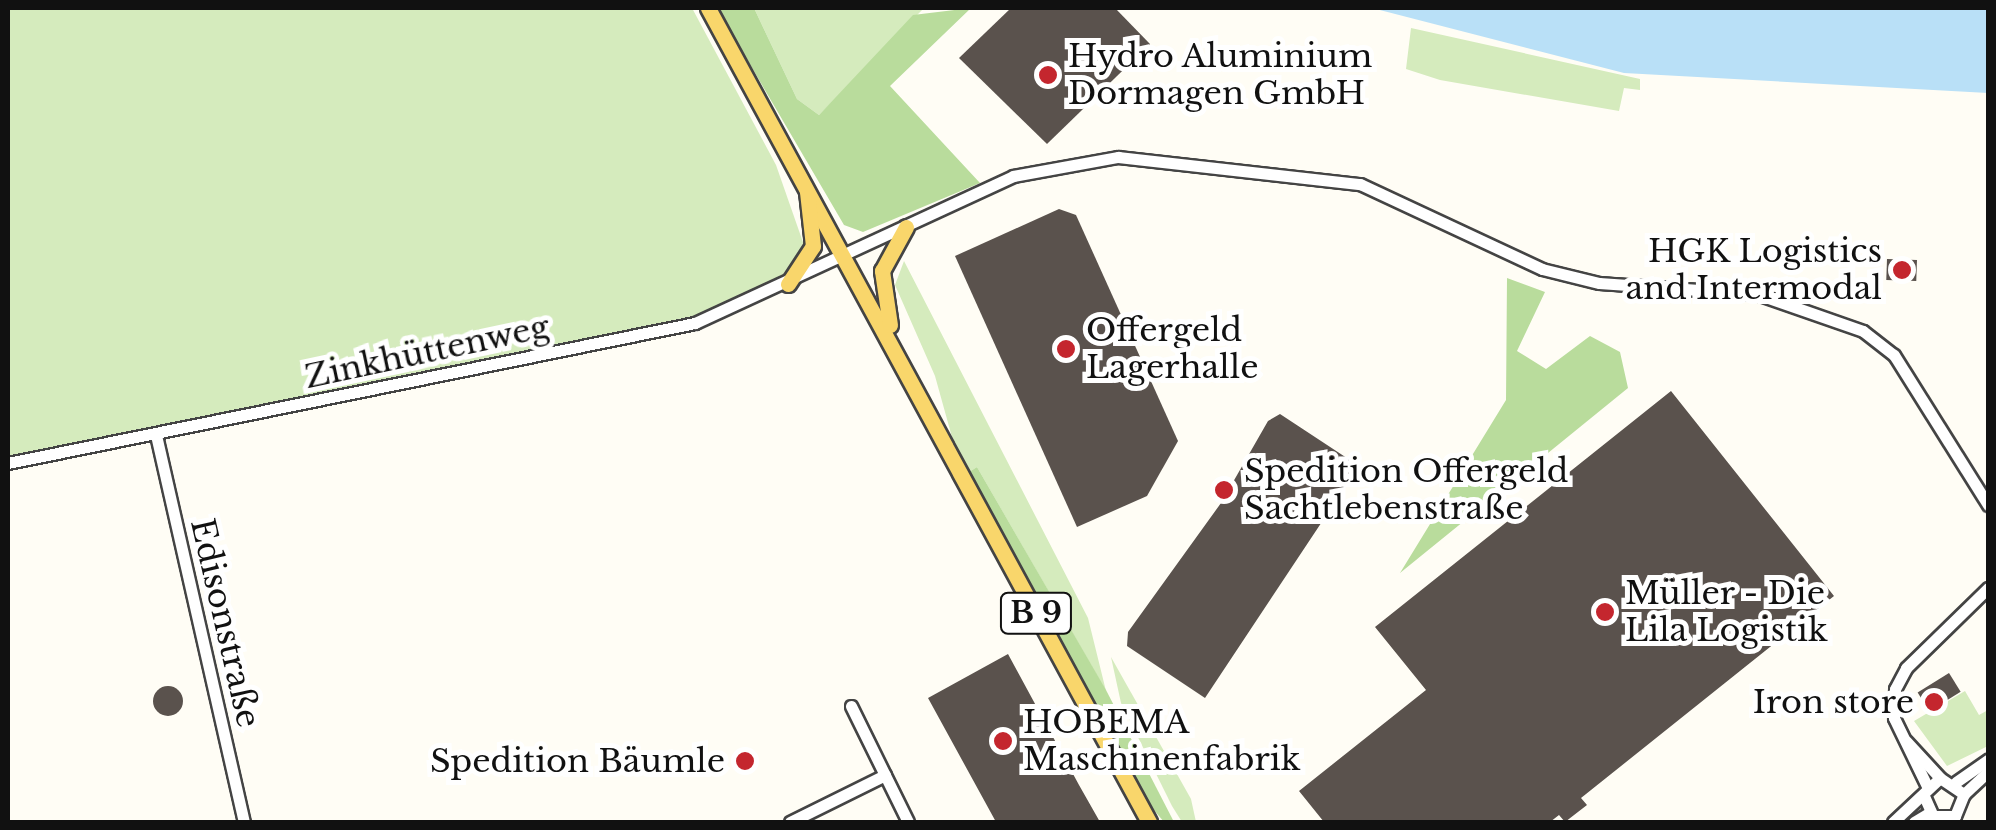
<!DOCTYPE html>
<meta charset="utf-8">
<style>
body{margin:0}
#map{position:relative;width:1996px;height:830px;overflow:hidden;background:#fffdf5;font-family:"Libre Baskerville",serif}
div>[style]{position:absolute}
.green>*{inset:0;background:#d5ebbd}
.forest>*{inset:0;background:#b9dc9c}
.water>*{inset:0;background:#b9e0f7}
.building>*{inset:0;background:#5a524d;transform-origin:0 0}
.round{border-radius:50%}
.roads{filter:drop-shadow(2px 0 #444) drop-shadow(-2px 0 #444) drop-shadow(0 2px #444) drop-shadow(0 -2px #444)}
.minor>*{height:11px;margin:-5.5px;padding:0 5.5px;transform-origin:5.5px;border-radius:5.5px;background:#fff}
.major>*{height:15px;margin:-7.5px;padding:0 7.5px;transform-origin:7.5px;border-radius:7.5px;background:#f9d66b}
.dots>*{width:28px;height:28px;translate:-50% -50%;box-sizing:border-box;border:5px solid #fff;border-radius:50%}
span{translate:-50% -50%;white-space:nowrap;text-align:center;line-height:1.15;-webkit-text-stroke:10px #fff;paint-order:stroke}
.shield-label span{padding:2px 8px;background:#fff;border:2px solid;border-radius:8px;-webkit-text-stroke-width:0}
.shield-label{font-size:30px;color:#111;font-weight:700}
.poi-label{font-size:32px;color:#111}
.left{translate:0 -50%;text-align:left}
.right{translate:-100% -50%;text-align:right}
.street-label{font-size:32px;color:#111}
.frame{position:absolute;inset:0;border:10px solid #111;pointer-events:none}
</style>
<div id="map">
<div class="green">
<div style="clip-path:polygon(8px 8px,692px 8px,776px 165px,805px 248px,778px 280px,697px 317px,8px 457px)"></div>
<div style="clip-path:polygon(754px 8px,924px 8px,819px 115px,797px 99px)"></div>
<div style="clip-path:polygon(1411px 28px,1640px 79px,1640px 90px,1624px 88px,1619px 111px,1440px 80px,1406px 69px)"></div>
<div style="clip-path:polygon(904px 261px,1088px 618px,1106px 691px,977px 467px,969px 472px,955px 448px,935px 376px,895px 285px)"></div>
<div style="clip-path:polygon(1111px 657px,1191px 799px,1196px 822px,1182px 822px,1172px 806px,1121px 703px)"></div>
<div style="clip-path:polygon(1965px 691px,1979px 715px,1988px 710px,1988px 746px,1947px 766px,1914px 721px)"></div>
</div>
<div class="forest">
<div style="clip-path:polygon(717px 8px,754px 8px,797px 99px,819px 115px,913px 15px,971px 8px,890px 86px,980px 183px,863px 232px,844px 225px)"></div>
<div style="clip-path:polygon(1507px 278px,1545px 292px,1517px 351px,1546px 369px,1590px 336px,1620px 352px,1628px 388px,1400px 573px,1506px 400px)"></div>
<div style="clip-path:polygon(977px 467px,1106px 690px,1174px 822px,1164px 822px,1143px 797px,969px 472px)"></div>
</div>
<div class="water">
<div style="clip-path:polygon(1372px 8px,1988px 8px,1988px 93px,1624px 73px)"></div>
</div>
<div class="building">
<div style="clip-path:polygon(1011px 8px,1115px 8px,1150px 44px,1047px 144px,959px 58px)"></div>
<div style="clip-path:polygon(1059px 209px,1076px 215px,1178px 441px,1147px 496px,1077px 527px,955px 256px)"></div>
<div style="left:1887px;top:259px;width:30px;height:21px;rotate:2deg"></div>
<div style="clip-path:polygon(1671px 391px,1834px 596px,1581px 798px,1587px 805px,1565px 822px,1559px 815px,1550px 822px,1324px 822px,1299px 791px,1426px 690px,1375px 627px)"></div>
<div style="clip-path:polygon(1280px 414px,1359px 466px,1205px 698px,1127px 646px,1128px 632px,1221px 503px,1268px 421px)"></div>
<div style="clip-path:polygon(1008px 654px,1079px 785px,1100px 822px,996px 822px,928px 698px)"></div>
<div style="left:1949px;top:673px;width:22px;height:37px;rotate:58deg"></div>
<div class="round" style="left:153px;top:686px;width:30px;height:30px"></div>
</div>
<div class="roads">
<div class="minor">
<div style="left:156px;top:435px;width:397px;rotate:77.2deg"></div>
<div style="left:8px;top:463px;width:701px;rotate:-11.52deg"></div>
<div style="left:695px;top:323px;width:350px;rotate:-24.8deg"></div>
<div style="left:1013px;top:176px;width:107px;rotate:-10.3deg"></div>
<div style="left:1118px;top:157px;width:244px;rotate:6.4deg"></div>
<div style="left:1360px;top:184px;width:201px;rotate:25deg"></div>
<div style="left:1542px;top:269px;width:59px;rotate:13.8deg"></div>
<div style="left:1599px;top:283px;width:158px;rotate:4deg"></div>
<div style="left:1757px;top:294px;width:112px;rotate:19.2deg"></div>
<div style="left:1863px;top:331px;width:39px;rotate:38deg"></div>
<div style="left:1894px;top:355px;width:177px;rotate:57.9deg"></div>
<div style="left:851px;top:706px;width:129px;rotate:63.8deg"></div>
<div style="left:1906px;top:741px;width:50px;rotate:47.4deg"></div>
<div style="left:1956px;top:782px;width:39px;rotate:-35deg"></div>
<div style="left:1927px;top:786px;width:76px;rotate:-115.9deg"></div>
<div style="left:1894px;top:718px;width:29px;rotate:-88deg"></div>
<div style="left:1895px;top:689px;width:24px;rotate:-62deg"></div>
<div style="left:1906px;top:668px;width:115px;rotate:-44.3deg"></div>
<div style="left:1924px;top:796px;width:22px;rotate:66deg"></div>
<div style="left:1933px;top:816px;width:22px"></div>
<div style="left:1955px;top:816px;width:24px;rotate:-68deg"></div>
<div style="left:1964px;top:794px;width:33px;rotate:-43deg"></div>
<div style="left:790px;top:822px;width:106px;rotate:-26.3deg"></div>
<div style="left:1893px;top:822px;width:64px;rotate:-43.1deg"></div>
<div style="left:1940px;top:778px;width:29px;rotate:34deg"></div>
<div style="left:1914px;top:822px;width:17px;rotate:-31deg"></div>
</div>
<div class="major">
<div style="left:708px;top:8px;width:926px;rotate:61.55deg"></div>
<div style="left:788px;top:284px;width:45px;rotate:-56.7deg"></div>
<div style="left:813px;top:246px;width:54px;rotate:-96.3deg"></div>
<div style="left:890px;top:325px;width:55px;rotate:-98.4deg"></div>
<div style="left:882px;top:271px;width:50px;rotate:-61.4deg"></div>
</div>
</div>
<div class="dots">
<div style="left:1048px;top:75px;background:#c4262e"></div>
<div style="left:1902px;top:270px;background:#c4262e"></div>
<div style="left:1066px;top:349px;background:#c4262e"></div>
<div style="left:1224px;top:490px;background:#c4262e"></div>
<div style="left:1605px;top:612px;background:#c4262e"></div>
<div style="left:1934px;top:702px;background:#c4262e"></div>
<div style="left:1003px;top:741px;background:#c4262e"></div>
<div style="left:745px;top:761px;background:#c4262e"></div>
</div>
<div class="shield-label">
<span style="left:1036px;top:613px">B 9</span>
</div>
<div class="poi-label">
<span class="left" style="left:1068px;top:75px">Hydro Aluminium<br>Dormagen GmbH</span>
<span class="right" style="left:1882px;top:270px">HGK Logistics<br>and Intermodal</span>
<span class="left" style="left:1086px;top:349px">Offergeld<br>Lagerhalle</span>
<span class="left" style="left:1244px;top:490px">Spedition Offergeld<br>Sachtlebenstraße</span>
<span class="left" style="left:1625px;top:612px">Müller - Die<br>Lila Logistik</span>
<span class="right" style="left:1914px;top:702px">Iron store</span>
<span class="left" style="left:1023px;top:741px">HOBEMA<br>Maschinenfabrik</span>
<span class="right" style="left:725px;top:761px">Spedition Bäumle</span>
</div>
<div class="street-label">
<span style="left:427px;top:352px;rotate:-12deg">Zinkhüttenweg</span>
<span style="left:225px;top:623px;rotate:77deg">Edisonstraße</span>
</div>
<div class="frame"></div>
</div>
